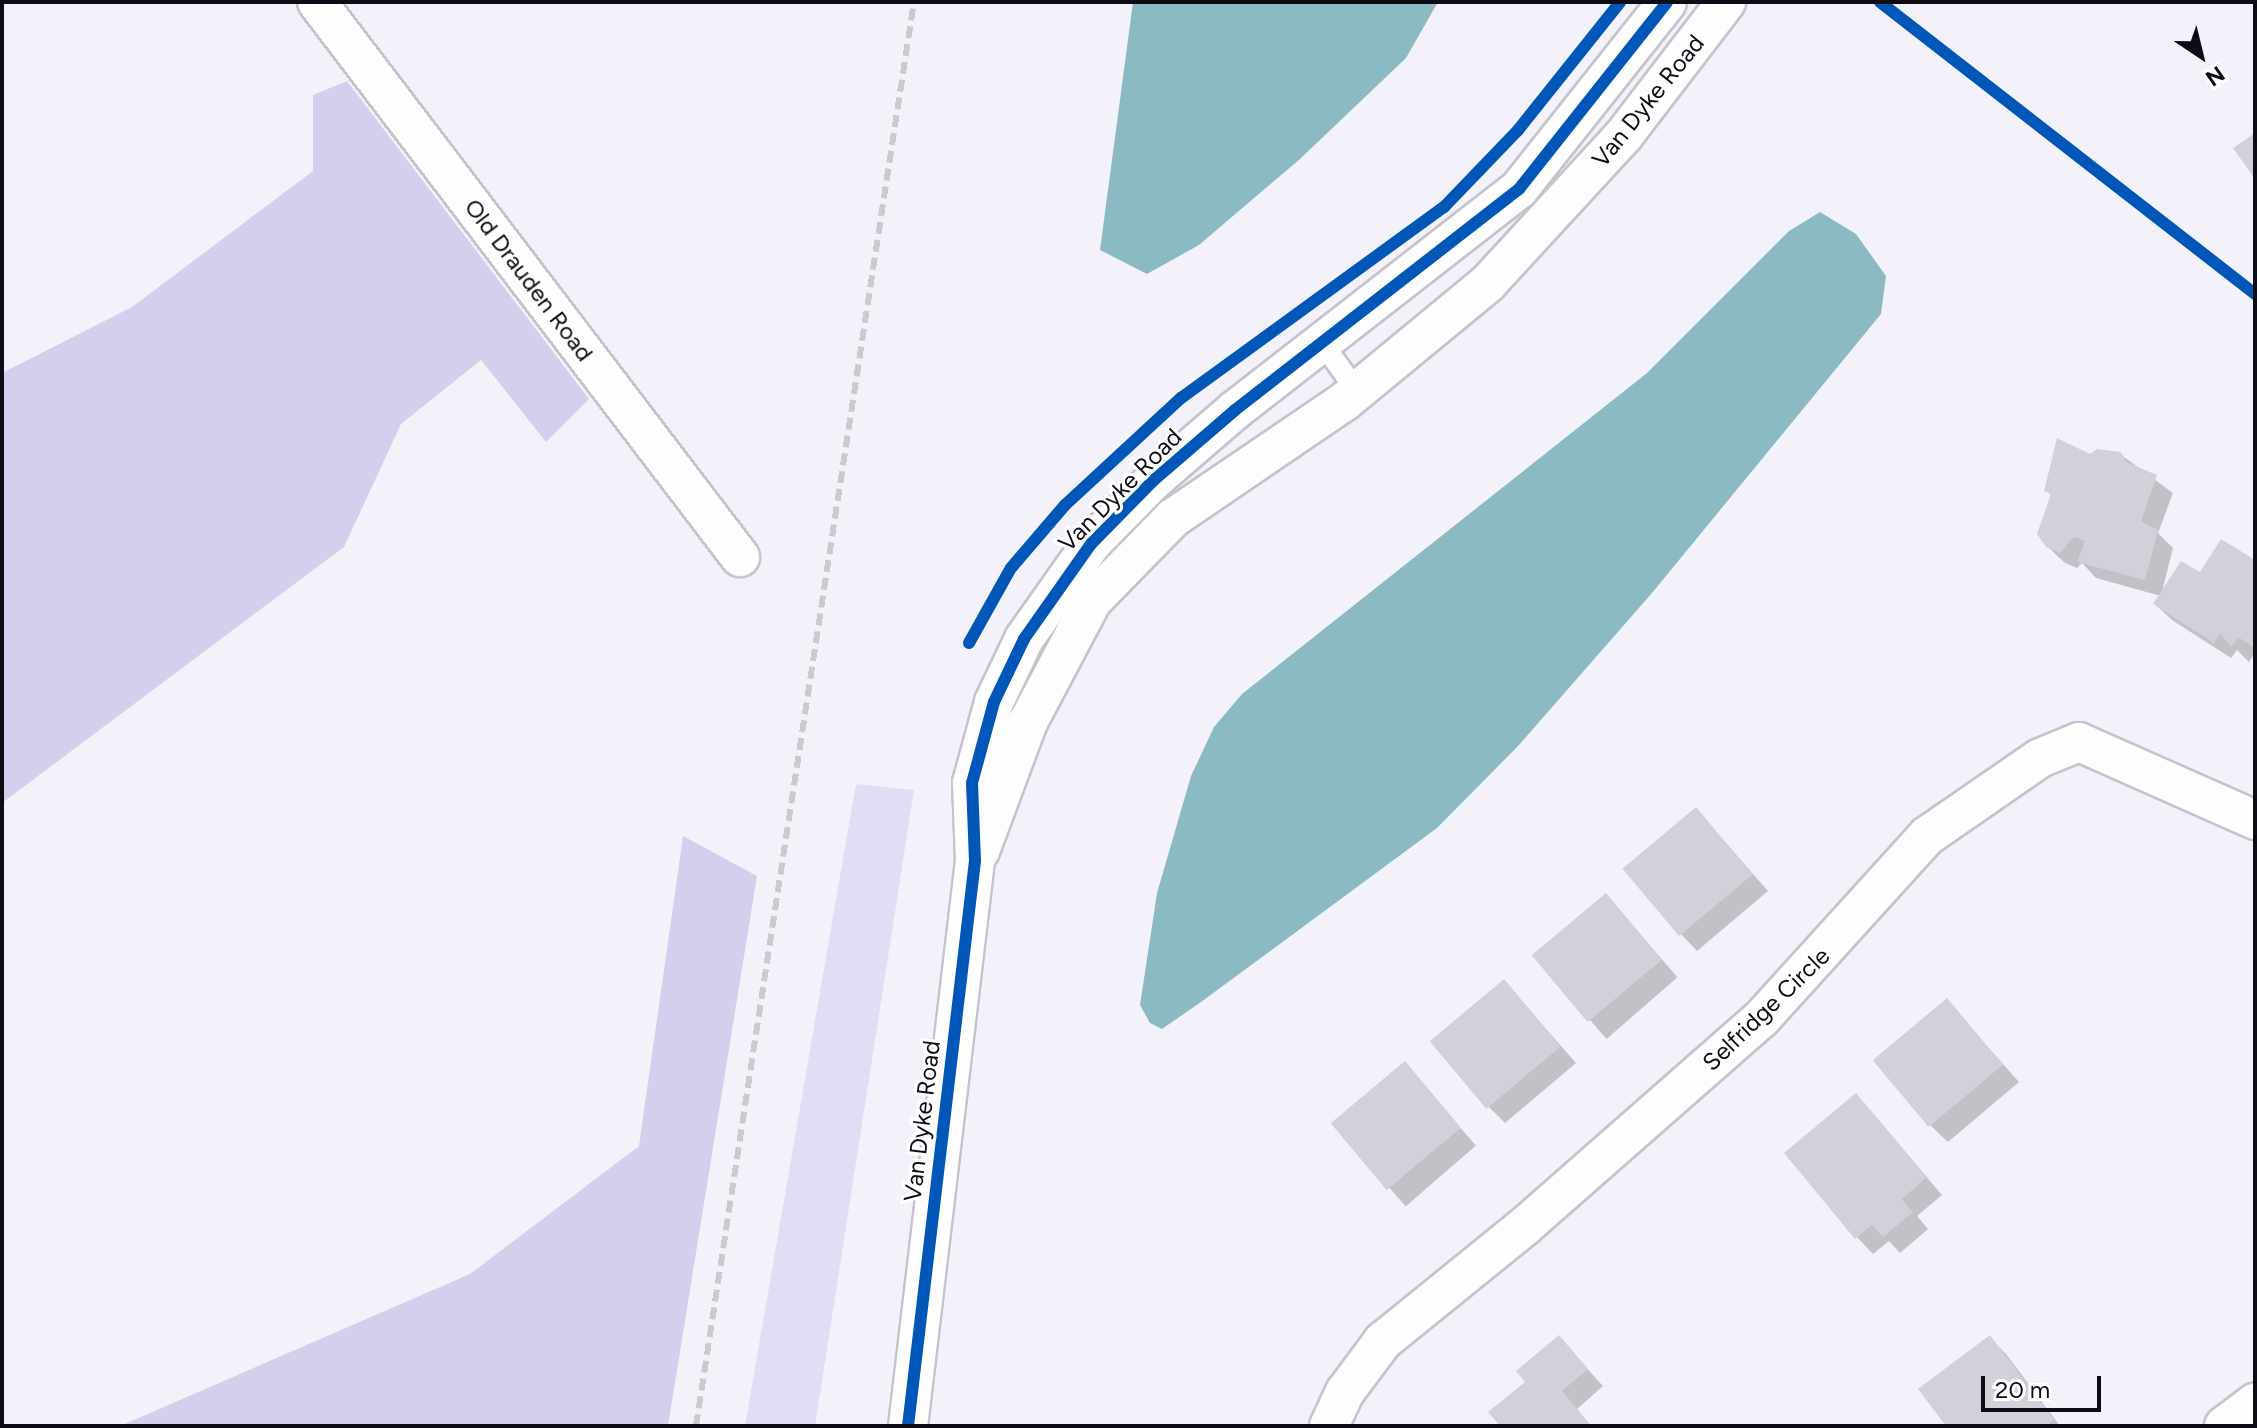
<!DOCTYPE html>
<style>
body{margin:0}
#map{position:relative;width:2257px;height:1428px;overflow:hidden;background:#f3f2fa;font-family:Figtree,sans-serif}
div>[style]{position:absolute}
.green>*{inset:0;background:#e1ddf4}
.forest>*{inset:0;background:#d5cfed}
.water>*{inset:0;background:#8cbac3}
.shadow>*{inset:0;background:#0003;transform-origin:0 0}
.building>*{inset:0;background:#d2d1d9;transform-origin:0 0}
.roads{filter:drop-shadow(2px 0 #c5c3cc) drop-shadow(-2px 0 #c5c3cc) drop-shadow(0 2px #c5c3cc) drop-shadow(0 -2px #c5c3cc)}
.lane>*{height:20px;margin:-10px;padding:0 10px;transform-origin:10px;border-radius:10px;background:#fdfdfe}
.street>*{height:38px;margin:-19px;padding:0 19px;transform-origin:19px;border-radius:19px;background:#fdfdfe}
.rail>*{height:6px;margin-top:-3px;transform-origin:0;background:repeating-linear-gradient(90deg,#cbcbcd 0 12px,transparent 0 18px)}
.cycleway>*{height:12px;margin:-6px;padding:0 6px;transform-origin:6px;border-radius:6px;background:#0057b8}
span{translate:-50% -50%;white-space:nowrap;text-align:center;line-height:1.15;-webkit-text-stroke:6px #fff;paint-order:stroke}
.street-label{font-size:24px;color:#0d0b13}
.frame{position:absolute;inset:0;border:4px solid #0d0b13;pointer-events:none}
.north{position:absolute;left:2161px;top:16px;width:80px;height:80px;-webkit-text-stroke:6px #fff;paint-order:stroke;rotate:145deg;font-size:22px;font-weight:700;line-height:32px;text-align:center;color:#0d0b13}
.north::after{content:'';display:block;margin:auto;width:28px;height:36px;background:#0d0b13;clip-path:polygon(50% 0,100% 100%,50% 72%,0 100%)}
.scale{position:absolute;left:1981px;top:1376px;width:120px;height:36px;box-sizing:border-box;border:4px solid #0d0b13;border-top:0;padding-left:10px;font-size:24px;line-height:28px;white-space:nowrap;color:#0d0b13;-webkit-text-stroke:6px #fff;paint-order:stroke}
</style>
<div id="map">
<div class="green">
<div style="clip-path:polygon(856px 784px,914px 790px,815px 1426px,745px 1426px)"></div>
</div>
<div class="forest">
<div style="clip-path:polygon(347px 81px,589px 399px,546px 442px,481px 360px,401px 424px,344px 547px,2px 803px,2px 373px,132px 307px,313px 171px,313px 95px)"></div>
<div style="clip-path:polygon(683px 836px,757px 876px,668px 1426px,120px 1426px,470px 1274px,639px 1146px)"></div>
</div>
<div class="water">
<div style="clip-path:polygon(1133px 2px,1438px 2px,1406px 58px,1300px 159px,1199px 245px,1147px 274px,1100px 250px)"></div>
<div style="clip-path:polygon(1820px 212px,1856px 234px,1886px 276px,1881px 314px,1652px 593px,1519px 745px,1437px 828px,1201px 1002px,1162px 1029px,1150px 1023px,1140px 1005px,1157px 893px,1191px 776px,1214px 727px,1242px 694px,1647px 373px,1789px 231px)"></div>
</div>
<div class="shadow">
<div style="clip-path:polygon(2120px 454px,2173px 493px,2158px 533px,2173px 548px,2162px 592px,2200px 575px,2255px 563px,2255px 653px,2249px 662px,2237px 650px,2231px 658px,2172px 620px,2155px 604px,2161px 596px,2096px 578px,2082px 563px,2077px 568px,2065px 563px,2047px 546px,2052px 496px,2046px 490px,2090px 456px)"></div>
<div style="clip-path:polygon(1696px 809px,1768px 891px,1697px 951px,1681px 934px)"></div>
<div style="left:1606px;top:895px;width:109px;height:94px;rotate:49deg"></div>
<div style="clip-path:polygon(1504px 981px,1576px 1063px,1505px 1123px,1488px 1106px)"></div>
<div style="clip-path:polygon(1947px 1001px,2019px 1082px,1948px 1142px,1931px 1126px)"></div>
<div style="left:1405px;top:1064px;width:108px;height:93px;rotate:49deg"></div>
<div style="clip-path:polygon(1856px 1095px,1942px 1195px,1917px 1216px,1928px 1229px,1900px 1253px,1889px 1241px,1873px 1254px,1857px 1237px)"></div>
<div style="clip-path:polygon(1559px 1338px,1603px 1386px,1577px 1409px,1591px 1426px,1502px 1426px,1491px 1413px,1528px 1382px)"></div>
<div style="clip-path:polygon(1990px 1338px,2006px 1354px,2060px 1426px,1949px 1426px)"></div>
</div>
<div class="building">
<div style="clip-path:polygon(2255px 133px,2255px 179px,2233px 148px)"></div>
<div style="clip-path:polygon(2057px 438px,2090px 454px,2097px 449px,2121px 452px,2126px 462px,2157px 475px,2141px 521px,2158px 530px,2145px 580px,2077px 562px,2085px 541px,2074px 537px,2060px 553px,2046px 547px,2037px 534px,2051px 494px,2044px 491px)"></div>
<div style="clip-path:polygon(2221px 539px,2255px 560px,2255px 648px,2238px 637px,2231px 647px,2220px 633px,2214px 643px,2153px 604px,2181px 561px,2200px 572px)"></div>
<div style="left:1696px;top:807px;width:88px;height:96px;rotate:50deg"></div>
<div style="left:1606px;top:893px;width:87px;height:97px;rotate:50deg"></div>
<div style="left:1504px;top:979px;width:88px;height:97px;rotate:50deg"></div>
<div style="left:1947px;top:998px;width:87px;height:97px;rotate:50deg"></div>
<div style="left:1405px;top:1061px;width:87px;height:97px;rotate:50deg"></div>
<div style="clip-path:polygon(1856px 1093px,1927px 1177px,1902px 1199px,1913px 1212px,1883px 1237px,1872px 1225px,1855px 1239px,1784px 1153px)"></div>
<div style="clip-path:polygon(1559px 1335px,1588px 1369px,1562px 1391px,1589px 1424px,1500px 1426px,1488px 1412px,1525px 1382px,1516px 1371px)"></div>
<div style="clip-path:polygon(1990px 1335px,2054px 1420px,2046px 1426px,1946px 1426px,1918px 1389px)"></div>
</div>
<div class="roads">
<div class="lane">
<div style="left:1322px;top:343px;width:59px;rotate:53.9deg"></div>
</div>
<div class="street">
<div style="left:317px;top:2px;width:698px;rotate:52.69deg"></div>
<div style="left:980px;top:851px;width:138px;rotate:-69.6deg"></div>
<div style="left:1028px;top:722px;width:137px;rotate:-62.1deg"></div>
<div style="left:1092px;top:601px;width:116px;rotate:-45.7deg"></div>
<div style="left:1173px;top:518px;width:208px;rotate:-34.2deg"></div>
<div style="left:1345px;top:401px;width:185px;rotate:-39.5deg"></div>
<div style="left:1488px;top:283px;width:201px;rotate:-47.4deg"></div>
<div style="left:1624px;top:135px;width:168px;rotate:-52.5deg"></div>
<div style="left:908px;top:1426px;width:569px;rotate:-83.24deg"></div>
<div style="left:975px;top:861px;width:78px;rotate:-92.2deg"></div>
<div style="left:972px;top:783px;width:84px;rotate:-74.8deg"></div>
<div style="left:994px;top:702px;width:70px;rotate:-64.5deg"></div>
<div style="left:1024px;top:639px;width:116px;rotate:-54.8deg"></div>
<div style="left:1091px;top:544px;width:90px;rotate:-45.5deg"></div>
<div style="left:1154px;top:480px;width:107px;rotate:-40.8deg"></div>
<div style="left:1235px;top:410px;width:360px;rotate:-37.9deg"></div>
<div style="left:1519px;top:189px;width:238px;rotate:-51.6deg"></div>
<div style="left:1329px;top:1426px;width:38px;rotate:-65deg"></div>
<div style="left:1345px;top:1392px;width:64px;rotate:-53.3deg"></div>
<div style="left:1383px;top:1341px;width:183px;rotate:-39deg"></div>
<div style="left:1525px;top:1226px;width:314px;rotate:-41.3deg"></div>
<div style="left:1761px;top:1019px;width:247px;rotate:-47.8deg"></div>
<div style="left:1927px;top:836px;width:137px;rotate:-34.6deg"></div>
<div style="left:2040px;top:758px;width:42px;rotate:-22.3deg"></div>
<div style="left:2079px;top:742px;width:193px;rotate:23.9deg"></div>
<div style="left:2224px;top:1426px;width:39px;rotate:-37deg"></div>
</div>
</div>
<div class="rail">
<div style="left:696px;top:1426px;width:1441px;rotate:-81.3deg"></div>
</div>
<div class="cycleway">
<div style="left:1880px;top:2px;width:475px;rotate:37.9deg"></div>
<div style="left:969px;top:643px;width:86px;rotate:-60.8deg"></div>
<div style="left:1011px;top:568px;width:83px;rotate:-49.4deg"></div>
<div style="left:1065px;top:505px;width:158px;rotate:-42.7deg"></div>
<div style="left:1181px;top:398px;width:325px;rotate:-36deg"></div>
<div style="left:1444px;top:207px;width:107px;rotate:-46.1deg"></div>
<div style="left:1518px;top:130px;width:164px;rotate:-51.4deg"></div>
<div style="left:908px;top:1426px;width:569px;rotate:-83.24deg"></div>
<div style="left:975px;top:861px;width:78px;rotate:-92.2deg"></div>
<div style="left:972px;top:783px;width:84px;rotate:-74.8deg"></div>
<div style="left:994px;top:702px;width:70px;rotate:-64.5deg"></div>
<div style="left:1024px;top:639px;width:116px;rotate:-54.8deg"></div>
<div style="left:1091px;top:544px;width:90px;rotate:-45.5deg"></div>
<div style="left:1154px;top:480px;width:107px;rotate:-40.8deg"></div>
<div style="left:1235px;top:410px;width:360px;rotate:-37.9deg"></div>
<div style="left:1519px;top:189px;width:238px;rotate:-51.6deg"></div>
</div>
<div class="street-label">
<span style="left:1648px;top:101px;rotate:-51deg">Van Dyke Road</span>
<span style="left:529px;top:280px;rotate:53deg">Old Drauden Road</span>
<span style="left:1120px;top:490px;rotate:-45deg">Van Dyke Road</span>
<span style="left:1766px;top:1009px;rotate:-44deg">Selfridge Circle</span>
<span style="left:922px;top:1121px;rotate:-83deg">Van Dyke Road</span>
</div>
<div class="frame"></div>
<div class="north">N</div>
<div class="scale">20 m</div>
</div>
